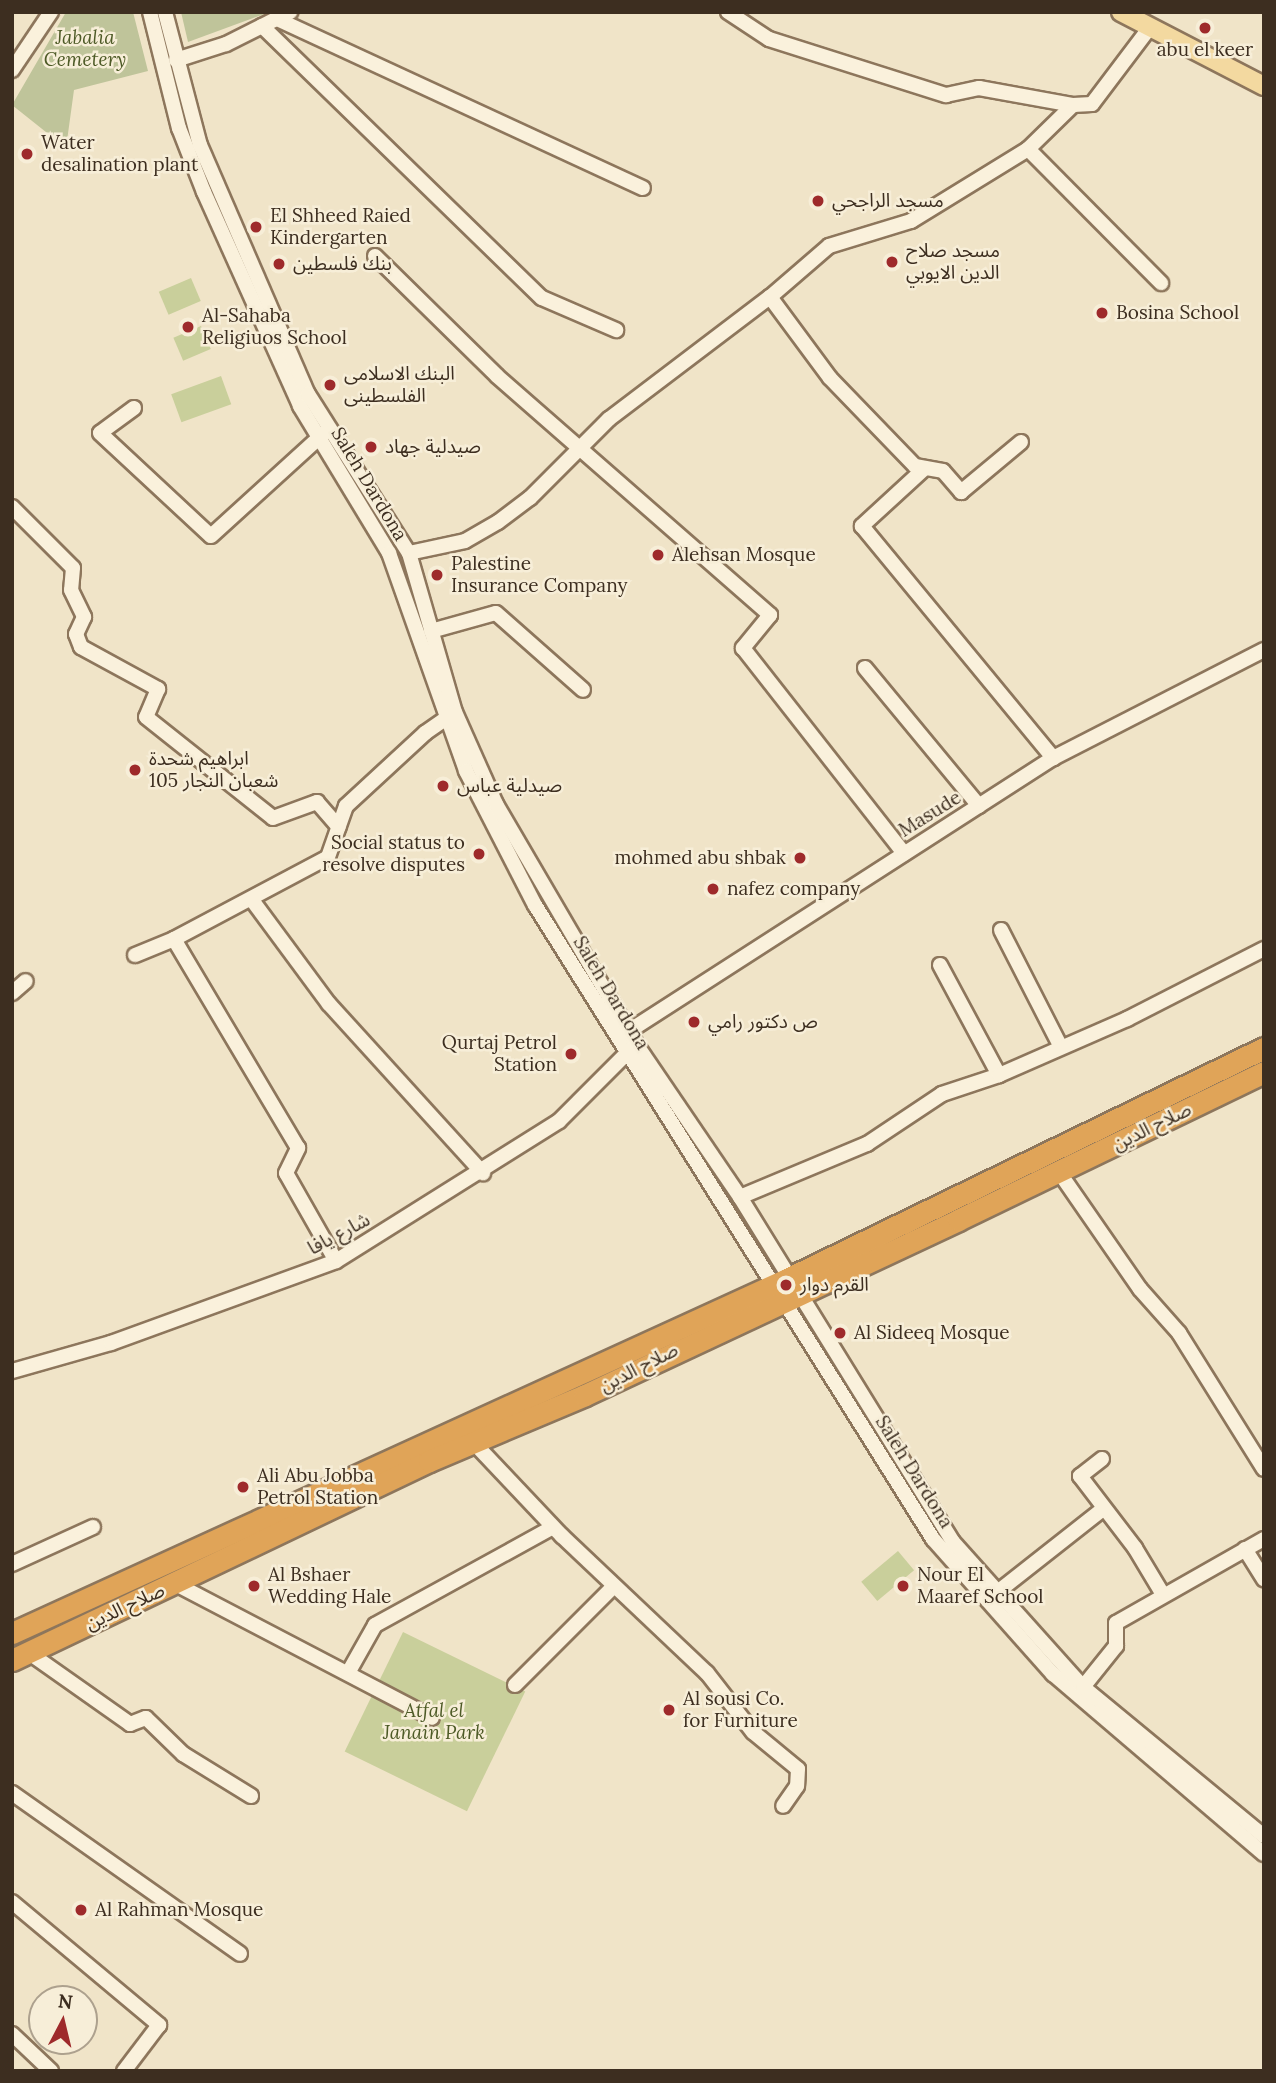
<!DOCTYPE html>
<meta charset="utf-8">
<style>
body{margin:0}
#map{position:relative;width:1276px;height:2083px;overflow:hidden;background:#f0e4c8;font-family:Lora,"Noto Sans Arabic",serif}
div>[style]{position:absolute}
.green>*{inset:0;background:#c9cf9b;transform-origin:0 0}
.cemetery>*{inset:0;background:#bfc49a}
.roads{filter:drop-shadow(2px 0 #8d765c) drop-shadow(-2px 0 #8d765c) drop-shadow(0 2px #8d765c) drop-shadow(0 -2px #8d765c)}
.minor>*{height:14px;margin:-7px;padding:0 7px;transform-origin:7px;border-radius:7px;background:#faf1dc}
.major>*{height:18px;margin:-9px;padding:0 9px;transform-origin:9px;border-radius:9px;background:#f3d9a0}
.highway>*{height:21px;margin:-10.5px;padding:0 10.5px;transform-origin:10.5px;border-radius:10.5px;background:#e0a458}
.dots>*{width:19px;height:19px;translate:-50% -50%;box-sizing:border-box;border:4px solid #f7eed8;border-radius:50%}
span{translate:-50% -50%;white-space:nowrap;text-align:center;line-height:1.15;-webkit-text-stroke:5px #f7eed8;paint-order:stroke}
.park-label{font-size:19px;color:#4d5a26;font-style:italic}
.poi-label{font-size:19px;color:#3d2e20}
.left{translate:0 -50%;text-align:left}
.right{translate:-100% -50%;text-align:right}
.street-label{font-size:19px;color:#3d2e20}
.frame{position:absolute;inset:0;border:14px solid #3d2e20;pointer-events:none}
.north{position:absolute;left:28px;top:1985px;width:70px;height:70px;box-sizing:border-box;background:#f7eed8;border:2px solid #ada18e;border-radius:50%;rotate:7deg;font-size:19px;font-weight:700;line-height:28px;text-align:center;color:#3d2e20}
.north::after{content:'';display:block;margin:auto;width:24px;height:32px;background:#9e2a2b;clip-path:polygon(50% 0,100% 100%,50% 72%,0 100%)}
</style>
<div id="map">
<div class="green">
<div style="left:191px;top:278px;width:25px;height:35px;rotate:67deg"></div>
<div style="left:201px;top:326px;width:25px;height:30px;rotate:67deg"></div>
<div style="left:221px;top:376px;width:30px;height:53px;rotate:70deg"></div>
<div style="left:898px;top:1551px;width:25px;height:48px;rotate:50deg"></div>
<div style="left:403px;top:1632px;width:136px;height:133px;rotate:26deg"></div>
</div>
<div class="cemetery">
<div style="clip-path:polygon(66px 12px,133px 12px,148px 71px,74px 90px,66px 148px,12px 105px)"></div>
<div style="clip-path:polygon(181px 12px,270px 12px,188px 42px)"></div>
</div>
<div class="roads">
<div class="minor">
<div style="left:150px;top:12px;width:120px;rotate:76deg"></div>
<div style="left:179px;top:128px;width:69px;rotate:68.7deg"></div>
<div style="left:204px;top:192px;width:235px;rotate:65.8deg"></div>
<div style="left:300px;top:406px;width:172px;rotate:58.8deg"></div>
<div style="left:389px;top:553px;width:231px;rotate:70.5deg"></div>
<div style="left:466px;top:771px;width:151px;rotate:62.8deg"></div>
<div style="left:535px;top:905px;width:749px;rotate:57.88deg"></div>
<div style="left:933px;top:1539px;width:181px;rotate:48.4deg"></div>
<div style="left:1053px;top:1674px;width:277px;rotate:40.5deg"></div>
<div style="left:165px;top:12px;width:138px;rotate:75.3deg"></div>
<div style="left:200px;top:145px;width:271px;rotate:66.6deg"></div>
<div style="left:308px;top:394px;width:188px;rotate:57.6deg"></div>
<div style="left:409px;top:553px;width:166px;rotate:73.9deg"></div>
<div style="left:455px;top:712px;width:101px;rotate:66deg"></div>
<div style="left:496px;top:804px;width:278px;rotate:59.7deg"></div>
<div style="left:636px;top:1044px;width:185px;rotate:55.8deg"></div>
<div style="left:740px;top:1197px;width:405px;rotate:58.3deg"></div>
<div style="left:953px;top:1542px;width:195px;rotate:48.1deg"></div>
<div style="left:1083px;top:1687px;width:234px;rotate:39.5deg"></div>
<div style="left:728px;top:12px;width:49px;rotate:33.4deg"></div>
<div style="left:769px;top:39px;width:186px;rotate:17.6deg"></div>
<div style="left:946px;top:95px;width:34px;rotate:-12deg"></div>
<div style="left:979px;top:88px;width:96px;rotate:10.3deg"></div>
<div style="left:277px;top:19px;width:403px;rotate:24.8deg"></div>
<div style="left:262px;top:26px;width:390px;rotate:44.2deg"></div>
<div style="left:542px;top:298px;width:81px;rotate:23.4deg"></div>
<div style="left:176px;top:60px;width:52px;rotate:-17.7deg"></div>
<div style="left:226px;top:44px;width:72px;rotate:-26.6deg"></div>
<div style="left:12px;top:70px;width:70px;rotate:-56.1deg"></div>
<div style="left:1028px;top:149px;width:189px;rotate:45.2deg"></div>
<div style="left:375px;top:256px;width:171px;rotate:44.5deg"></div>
<div style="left:497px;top:376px;width:363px;rotate:41.2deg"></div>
<div style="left:770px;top:615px;width:43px;rotate:129.3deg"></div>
<div style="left:743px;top:648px;width:261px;rotate:51.9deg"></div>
<div style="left:770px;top:297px;width:101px;rotate:53.5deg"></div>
<div style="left:830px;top:378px;width:122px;rotate:46deg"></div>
<div style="left:915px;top:466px;width:28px;rotate:10deg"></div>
<div style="left:943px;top:471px;width:28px;rotate:49deg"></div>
<div style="left:961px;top:492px;width:78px;rotate:-39.8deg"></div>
<div style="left:134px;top:408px;width:42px;rotate:143.7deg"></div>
<div style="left:100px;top:433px;width:151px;rotate:42.9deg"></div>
<div style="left:211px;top:536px;width:153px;rotate:-42.3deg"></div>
<div style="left:925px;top:468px;width:86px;rotate:137.4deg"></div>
<div style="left:862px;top:526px;width:301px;rotate:50.5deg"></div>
<div style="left:12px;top:507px;width:86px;rotate:45deg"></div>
<div style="left:73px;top:568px;width:22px;rotate:95deg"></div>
<div style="left:71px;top:590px;width:30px;rotate:64deg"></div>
<div style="left:84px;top:617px;width:19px;rotate:115deg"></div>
<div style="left:76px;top:634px;width:14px;rotate:69deg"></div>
<div style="left:81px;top:647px;width:88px;rotate:28.6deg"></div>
<div style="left:158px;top:689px;width:30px;rotate:113deg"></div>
<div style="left:146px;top:717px;width:162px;rotate:38.5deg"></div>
<div style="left:273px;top:818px;width:47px;rotate:-20deg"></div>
<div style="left:317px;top:802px;width:33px;rotate:49deg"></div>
<div style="left:409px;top:553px;width:57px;rotate:-12.1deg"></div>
<div style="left:465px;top:541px;width:38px;rotate:-30deg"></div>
<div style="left:498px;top:522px;width:40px;rotate:-37deg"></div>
<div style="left:530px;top:498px;width:112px;rotate:-45deg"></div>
<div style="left:609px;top:419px;width:202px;rotate:-37.2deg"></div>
<div style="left:770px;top:297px;width:78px;rotate:-40.8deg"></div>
<div style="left:829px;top:246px;width:86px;rotate:-17deg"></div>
<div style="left:911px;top:221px;width:137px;rotate:-31.6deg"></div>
<div style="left:1028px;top:149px;width:63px;rotate:-44.4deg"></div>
<div style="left:1073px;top:105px;width:19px;rotate:-3deg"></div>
<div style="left:1092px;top:104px;width:93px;rotate:-52.9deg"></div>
<div style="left:431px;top:631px;width:67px;rotate:-15.5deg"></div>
<div style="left:496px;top:613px;width:116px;rotate:41.5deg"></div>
<div style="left:865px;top:668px;width:179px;rotate:50.4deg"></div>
<div style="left:252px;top:900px;width:129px;rotate:53.5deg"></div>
<div style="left:329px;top:1004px;width:229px;rotate:47.7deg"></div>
<div style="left:1001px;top:930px;width:131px;rotate:62.9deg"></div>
<div style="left:135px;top:955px;width:42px;rotate:-22.3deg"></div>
<div style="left:940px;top:965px;width:125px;rotate:61.8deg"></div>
<div style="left:12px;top:993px;width:18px;rotate:-41deg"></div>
<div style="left:629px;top:1031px;width:504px;rotate:-32.78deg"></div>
<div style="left:1053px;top:758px;width:237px;rotate:-27.1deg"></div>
<div style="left:1059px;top:1172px;width:142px;rotate:55.3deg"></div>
<div style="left:1140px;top:1289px;width:59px;rotate:48.4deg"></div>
<div style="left:1179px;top:1333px;width:160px;rotate:58deg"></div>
<div style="left:740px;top:1197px;width:138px;rotate:-22.7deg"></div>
<div style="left:867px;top:1144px;width:90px;rotate:-33.7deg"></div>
<div style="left:942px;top:1094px;width:60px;rotate:-18.4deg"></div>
<div style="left:999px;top:1075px;width:140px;rotate:-23.6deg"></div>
<div style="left:1127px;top:1019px;width:154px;rotate:-27.1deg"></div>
<div style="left:336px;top:1261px;width:101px;rotate:-119.6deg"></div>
<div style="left:286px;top:1173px;width:28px;rotate:-64deg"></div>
<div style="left:298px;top:1148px;width:243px;rotate:-120.7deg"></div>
<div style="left:174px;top:939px;width:174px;rotate:-28deg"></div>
<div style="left:328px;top:857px;width:54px;rotate:-70.6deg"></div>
<div style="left:346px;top:806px;width:108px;rotate:-42.7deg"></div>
<div style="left:425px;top:733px;width:32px;rotate:-35deg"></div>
<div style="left:12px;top:1371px;width:103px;rotate:-15.8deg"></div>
<div style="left:111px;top:1343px;width:239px;rotate:-20deg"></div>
<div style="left:336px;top:1261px;width:263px;rotate:-32.1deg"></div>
<div style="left:559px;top:1121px;width:103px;rotate:-45deg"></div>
<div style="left:474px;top:1443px;width:128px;rotate:46.6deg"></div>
<div style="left:562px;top:1536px;width:199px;rotate:43.4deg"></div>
<div style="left:707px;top:1673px;width:75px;rotate:52.1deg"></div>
<div style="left:753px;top:1732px;width:58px;rotate:39.4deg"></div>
<div style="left:798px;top:1769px;width:17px;rotate:93deg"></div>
<div style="left:797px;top:1786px;width:24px;rotate:125deg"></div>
<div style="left:1102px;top:1459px;width:28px;rotate:142deg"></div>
<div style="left:1080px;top:1476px;width:91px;rotate:52.6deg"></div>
<div style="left:1135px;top:1548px;width:52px;rotate:59deg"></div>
<div style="left:1245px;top:1549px;width:36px;rotate:58deg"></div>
<div style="left:12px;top:1564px;width:89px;rotate:-24.6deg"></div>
<div style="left:174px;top:1583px;width:291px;rotate:27.6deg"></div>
<div style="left:995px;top:1594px;width:137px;rotate:-38.2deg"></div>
<div style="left:28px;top:1652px;width:125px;rotate:35.2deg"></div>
<div style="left:130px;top:1724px;width:17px;rotate:-21deg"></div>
<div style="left:146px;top:1718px;width:52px;rotate:44.2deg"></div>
<div style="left:183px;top:1754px;width:80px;rotate:31.7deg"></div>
<div style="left:348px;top:1673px;width:55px;rotate:-60.6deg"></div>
<div style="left:375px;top:1625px;width:203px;rotate:-28.8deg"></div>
<div style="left:515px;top:1685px;width:140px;rotate:-45deg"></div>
<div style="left:1083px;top:1687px;width:53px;rotate:-51.2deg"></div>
<div style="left:1116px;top:1646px;width:23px;rotate:-90deg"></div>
<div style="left:1116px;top:1623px;width:170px;rotate:-29.6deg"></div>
<div style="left:12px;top:1793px;width:279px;rotate:35.2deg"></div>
<div style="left:12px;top:1902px;width:192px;rotate:39.9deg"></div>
<div style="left:159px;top:2025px;width:58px;rotate:127.3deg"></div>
<div style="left:12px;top:2034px;width:54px;rotate:43.5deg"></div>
</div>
<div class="major">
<div style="left:1121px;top:12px;width:161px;rotate:27.4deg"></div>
</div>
<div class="highway">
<div style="left:12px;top:1633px;width:852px;rotate:-24.55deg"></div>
<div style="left:787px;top:1279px;width:530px;rotate:-25.84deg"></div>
<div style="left:12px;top:1660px;width:462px;rotate:-25.5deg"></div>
<div style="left:429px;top:1461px;width:169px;rotate:-22.9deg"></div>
<div style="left:585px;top:1395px;width:412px;rotate:-25.1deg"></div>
<div style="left:958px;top:1220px;width:340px;rotate:-25.8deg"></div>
</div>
</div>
<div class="dots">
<div style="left:1205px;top:28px;background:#9e2a2b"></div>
<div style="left:27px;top:154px;background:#9e2a2b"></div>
<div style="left:818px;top:201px;background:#9e2a2b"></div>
<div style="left:256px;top:227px;background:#9e2a2b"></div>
<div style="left:892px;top:262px;background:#9e2a2b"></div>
<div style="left:279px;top:264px;background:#9e2a2b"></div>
<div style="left:1102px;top:313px;background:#9e2a2b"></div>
<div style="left:188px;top:327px;background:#9e2a2b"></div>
<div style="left:330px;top:385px;background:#9e2a2b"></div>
<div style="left:371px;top:447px;background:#9e2a2b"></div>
<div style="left:658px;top:555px;background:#9e2a2b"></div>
<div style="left:437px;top:575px;background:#9e2a2b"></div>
<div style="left:135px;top:770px;background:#9e2a2b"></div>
<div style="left:443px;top:786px;background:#9e2a2b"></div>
<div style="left:479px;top:854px;background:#9e2a2b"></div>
<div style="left:800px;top:858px;background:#9e2a2b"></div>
<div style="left:713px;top:889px;background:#9e2a2b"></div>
<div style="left:694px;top:1022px;background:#9e2a2b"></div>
<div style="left:571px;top:1054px;background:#9e2a2b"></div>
<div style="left:786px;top:1285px;background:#9e2a2b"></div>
<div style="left:840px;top:1333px;background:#9e2a2b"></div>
<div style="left:243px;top:1487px;background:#9e2a2b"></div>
<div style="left:254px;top:1586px;background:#9e2a2b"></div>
<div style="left:903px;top:1586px;background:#9e2a2b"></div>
<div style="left:669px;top:1710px;background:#9e2a2b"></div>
<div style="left:81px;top:1910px;background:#9e2a2b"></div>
</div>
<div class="park-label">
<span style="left:85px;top:49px">Jabalia<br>Cemetery</span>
<span style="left:434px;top:1722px">Atfal el<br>Janain Park</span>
</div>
<div class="poi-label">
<span style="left:1205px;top:50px">abu el keer</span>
<span class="left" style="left:41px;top:154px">Water<br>desalination plant</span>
<span class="left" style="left:832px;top:201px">مسجد الراجحي</span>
<span class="left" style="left:270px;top:227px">El Shheed Raied<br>Kindergarten</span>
<span class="left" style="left:906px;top:262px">مسجد صلاح<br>الدين الايوبي</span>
<span class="left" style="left:293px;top:264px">بنك فلسطين</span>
<span class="left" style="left:1116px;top:313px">Bosina School</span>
<span class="left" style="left:202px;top:327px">Al-Sahaba<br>Religiuos School</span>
<span class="left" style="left:344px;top:385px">البنك الاسلامى<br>الفلسطينى</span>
<span class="left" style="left:385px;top:447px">صيدلية جهاد</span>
<span class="left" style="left:672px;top:555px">Alehsan Mosque</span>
<span class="left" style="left:451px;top:575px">Palestine<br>Insurance Company</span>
<span class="left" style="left:149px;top:770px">ابراهيم شحدة<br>شعبان النجار 105</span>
<span class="left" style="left:457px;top:786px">صيدلية عباس</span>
<span class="right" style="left:465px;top:854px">Social status to<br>resolve disputes</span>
<span class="right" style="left:786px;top:858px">mohmed abu shbak</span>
<span class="left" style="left:727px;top:889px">nafez company</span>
<span class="left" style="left:708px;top:1022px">ص دكتور رامي</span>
<span class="right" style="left:557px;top:1054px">Qurtaj Petrol<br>Station</span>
<span class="left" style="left:800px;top:1285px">القرم دوار</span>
<span class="left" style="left:854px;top:1333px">Al Sideeq Mosque</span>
<span class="left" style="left:257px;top:1487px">Ali Abu Jobba<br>Petrol Station</span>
<span class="left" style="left:268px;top:1586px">Al Bshaer<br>Wedding Hale</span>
<span class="left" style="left:917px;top:1586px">Nour El<br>Maaref School</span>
<span class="left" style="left:683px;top:1710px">Al sousi Co.<br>for Furniture</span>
<span class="left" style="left:95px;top:1910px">Al Rahman Mosque</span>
</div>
<div class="street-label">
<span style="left:369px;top:484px;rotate:59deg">Saleh Dardona</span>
<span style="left:930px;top:814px;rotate:-32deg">Masude</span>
<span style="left:611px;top:993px;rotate:59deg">Saleh Dardona</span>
<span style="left:1152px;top:1127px;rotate:-26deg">صلاح الدين</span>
<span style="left:339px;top:1234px;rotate:-28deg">شارع يافا</span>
<span style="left:639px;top:1368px;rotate:-27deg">صلاح الدين</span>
<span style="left:914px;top:1472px;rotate:58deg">Saleh Dardona</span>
<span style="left:125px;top:1607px;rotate:-25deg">صلاح الدين</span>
</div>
<div class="frame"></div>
<div class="north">N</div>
</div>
